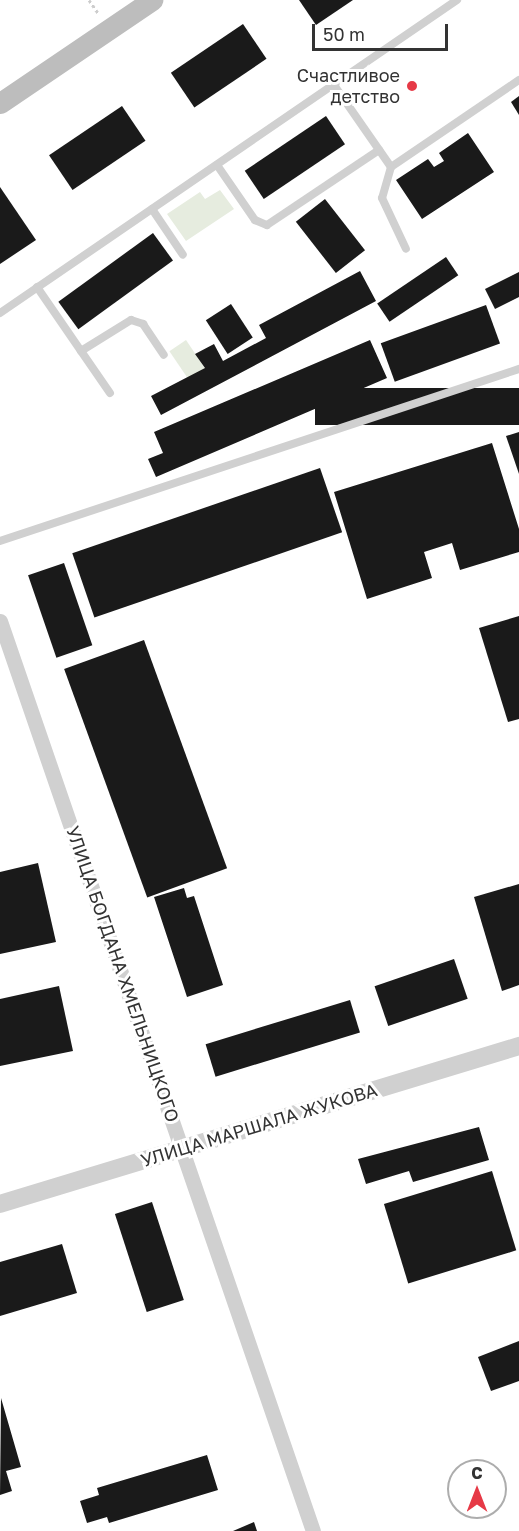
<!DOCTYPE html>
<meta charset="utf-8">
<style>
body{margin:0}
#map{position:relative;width:519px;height:1531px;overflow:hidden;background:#fff;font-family:"Golos Text",sans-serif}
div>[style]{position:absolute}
.green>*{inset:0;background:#e6ecdf;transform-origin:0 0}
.building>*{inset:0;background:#1a1a1a;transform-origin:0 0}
.path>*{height:3px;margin-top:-1.5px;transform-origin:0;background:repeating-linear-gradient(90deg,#cdcdcd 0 3px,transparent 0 6px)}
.service>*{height:8px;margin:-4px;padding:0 4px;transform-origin:4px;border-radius:4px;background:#d0d0d0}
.minor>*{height:15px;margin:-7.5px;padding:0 7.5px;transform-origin:7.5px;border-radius:7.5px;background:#d0d0d0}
.tertiary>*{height:18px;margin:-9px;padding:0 9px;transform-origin:9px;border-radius:9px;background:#d0d0d0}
.secondary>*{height:21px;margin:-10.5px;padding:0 10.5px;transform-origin:10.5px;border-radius:10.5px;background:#bdbdbd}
.dots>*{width:16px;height:16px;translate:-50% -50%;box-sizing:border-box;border:3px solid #fff;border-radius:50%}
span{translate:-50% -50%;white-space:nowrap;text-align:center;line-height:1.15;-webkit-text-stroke:6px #fff;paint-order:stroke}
.poi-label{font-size:18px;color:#333}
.right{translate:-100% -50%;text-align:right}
.street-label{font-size:18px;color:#333}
.north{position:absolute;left:447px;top:1459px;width:60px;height:60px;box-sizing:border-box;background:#fff;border:2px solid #adadad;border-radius:50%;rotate:0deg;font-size:16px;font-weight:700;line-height:24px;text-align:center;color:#333}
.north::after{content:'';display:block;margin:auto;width:21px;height:27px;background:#e63946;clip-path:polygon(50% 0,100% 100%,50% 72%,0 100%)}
.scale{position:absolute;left:312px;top:24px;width:136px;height:27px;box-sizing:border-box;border:3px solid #333;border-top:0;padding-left:8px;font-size:18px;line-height:21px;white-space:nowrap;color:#333;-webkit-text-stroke:4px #fff;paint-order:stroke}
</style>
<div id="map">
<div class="green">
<div style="clip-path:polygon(220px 190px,234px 209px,186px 241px,167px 214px,200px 192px,205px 199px)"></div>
<div style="left:186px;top:340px;width:34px;height:20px;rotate:56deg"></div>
</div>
<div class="building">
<div style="clip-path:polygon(299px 0,353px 0,316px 25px)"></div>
<div style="left:243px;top:24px;width:42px;height:87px;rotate:56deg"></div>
<div style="clip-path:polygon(519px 96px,519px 115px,511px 102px)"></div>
<div style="left:122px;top:106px;width:42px;height:88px;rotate:56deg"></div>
<div style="left:326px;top:116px;width:34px;height:98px;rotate:56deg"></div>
<div style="clip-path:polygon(468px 133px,494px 172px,422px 219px,396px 180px,428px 159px,434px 167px,444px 161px,439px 153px)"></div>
<div style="clip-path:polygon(0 187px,36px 240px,0 264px)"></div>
<div style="left:325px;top:199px;width:65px;height:37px;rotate:52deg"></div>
<div style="left:153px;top:233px;width:34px;height:117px;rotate:54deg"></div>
<div style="left:446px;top:257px;width:22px;height:83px;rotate:56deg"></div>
<div style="clip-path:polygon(360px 271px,376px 301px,161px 415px,151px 396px,205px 368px,195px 354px,214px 344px,223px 361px,266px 338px,259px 325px)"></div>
<div style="clip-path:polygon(519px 272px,519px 297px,495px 309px,485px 289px)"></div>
<div style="left:231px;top:304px;width:40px;height:30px;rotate:57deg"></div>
<div style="left:486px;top:305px;width:41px;height:112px;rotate:70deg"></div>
<div style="clip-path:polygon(370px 340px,387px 378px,156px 477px,148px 459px,163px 453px,154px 432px)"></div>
<div style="left:519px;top:388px;width:37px;height:204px;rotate:90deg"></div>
<div style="clip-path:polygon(519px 432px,519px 474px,506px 436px)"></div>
<div style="clip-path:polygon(492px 443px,519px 529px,519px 552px,460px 570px,452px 543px,424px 552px,432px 578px,367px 599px,334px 492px)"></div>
<div style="left:320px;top:468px;width:68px;height:262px;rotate:71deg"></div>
<div style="left:64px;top:563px;width:87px;height:38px;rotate:71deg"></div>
<div style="clip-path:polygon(519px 616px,519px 719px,508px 722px,479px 628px)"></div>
<div style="left:144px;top:640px;width:243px;height:85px;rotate:70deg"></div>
<div style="clip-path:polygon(38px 863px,56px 942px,0 954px,0 872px)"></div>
<div style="clip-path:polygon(519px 884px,519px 985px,502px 991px,474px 897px)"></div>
<div style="clip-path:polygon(184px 888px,187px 898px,194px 896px,223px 985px,187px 997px,154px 897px)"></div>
<div style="left:454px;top:959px;width:42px;height:84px;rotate:71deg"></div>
<div style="clip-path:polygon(59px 986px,73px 1051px,0 1066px,0 999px)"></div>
<div style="left:350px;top:1000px;width:34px;height:151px;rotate:73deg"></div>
<div style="clip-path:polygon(479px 1127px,489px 1160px,413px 1182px,409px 1171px,366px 1184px,358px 1159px)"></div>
<div style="left:492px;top:1171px;width:83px;height:113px;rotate:73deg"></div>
<div style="left:152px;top:1202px;width:103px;height:39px;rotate:72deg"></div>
<div style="clip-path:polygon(62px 1244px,77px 1293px,0 1316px,0 1262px)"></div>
<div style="clip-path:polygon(519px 1341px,519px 1381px,491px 1391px,478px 1357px)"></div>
<div style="clip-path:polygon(1px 1398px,21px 1467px,6px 1471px,12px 1491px,0 1495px)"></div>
<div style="clip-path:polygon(207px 1455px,218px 1490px,109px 1523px,107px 1517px,87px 1523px,80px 1501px,99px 1495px,97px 1488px)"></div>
<div style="clip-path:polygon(254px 1522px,257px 1531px,233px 1531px)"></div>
</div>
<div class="path">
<div style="left:89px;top:0;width:16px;rotate:55deg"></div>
</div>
<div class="service">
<div style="left:334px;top:85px;width:100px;rotate:55.2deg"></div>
<div style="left:391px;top:167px;width:155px;rotate:-34.2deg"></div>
<div style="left:217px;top:165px;width:67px;rotate:55.4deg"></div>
<div style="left:255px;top:220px;width:13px;rotate:23deg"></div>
<div style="left:267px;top:225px;width:135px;rotate:-33.8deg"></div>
<div style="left:391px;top:167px;width:32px;rotate:106deg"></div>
<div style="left:382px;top:198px;width:56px;rotate:64.8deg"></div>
<div style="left:152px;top:209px;width:55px;rotate:56deg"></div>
<div style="left:37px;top:287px;width:78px;rotate:55.5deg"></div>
<div style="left:81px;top:351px;width:59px;rotate:-31.8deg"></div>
<div style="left:131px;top:320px;width:13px;rotate:18deg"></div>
<div style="left:143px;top:324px;width:37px;rotate:56deg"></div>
<div style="left:0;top:313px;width:554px;rotate:-34.41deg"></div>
<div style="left:81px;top:351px;width:51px;rotate:55.4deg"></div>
<div style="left:0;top:541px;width:547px;rotate:-18.34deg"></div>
</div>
<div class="minor">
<div style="left:0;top:621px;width:962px;rotate:71.02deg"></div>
</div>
<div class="tertiary">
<div style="left:0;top:1204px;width:543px;rotate:-16.93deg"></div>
</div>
<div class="secondary">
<div style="left:0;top:103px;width:184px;rotate:-34.1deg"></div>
</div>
<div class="dots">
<div style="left:412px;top:86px;background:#e63946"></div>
</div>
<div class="poi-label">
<span class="right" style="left:400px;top:86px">Счастливое<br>детство</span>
</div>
<div class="street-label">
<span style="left:123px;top:974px;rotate:71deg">УЛИЦА БОГДАНА ХМЕЛЬНИЦКОГО</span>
<span style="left:259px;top:1125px;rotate:-17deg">УЛИЦА МАРШАЛА ЖУКОВА</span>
</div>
<div class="north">С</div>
<div class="scale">50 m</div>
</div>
